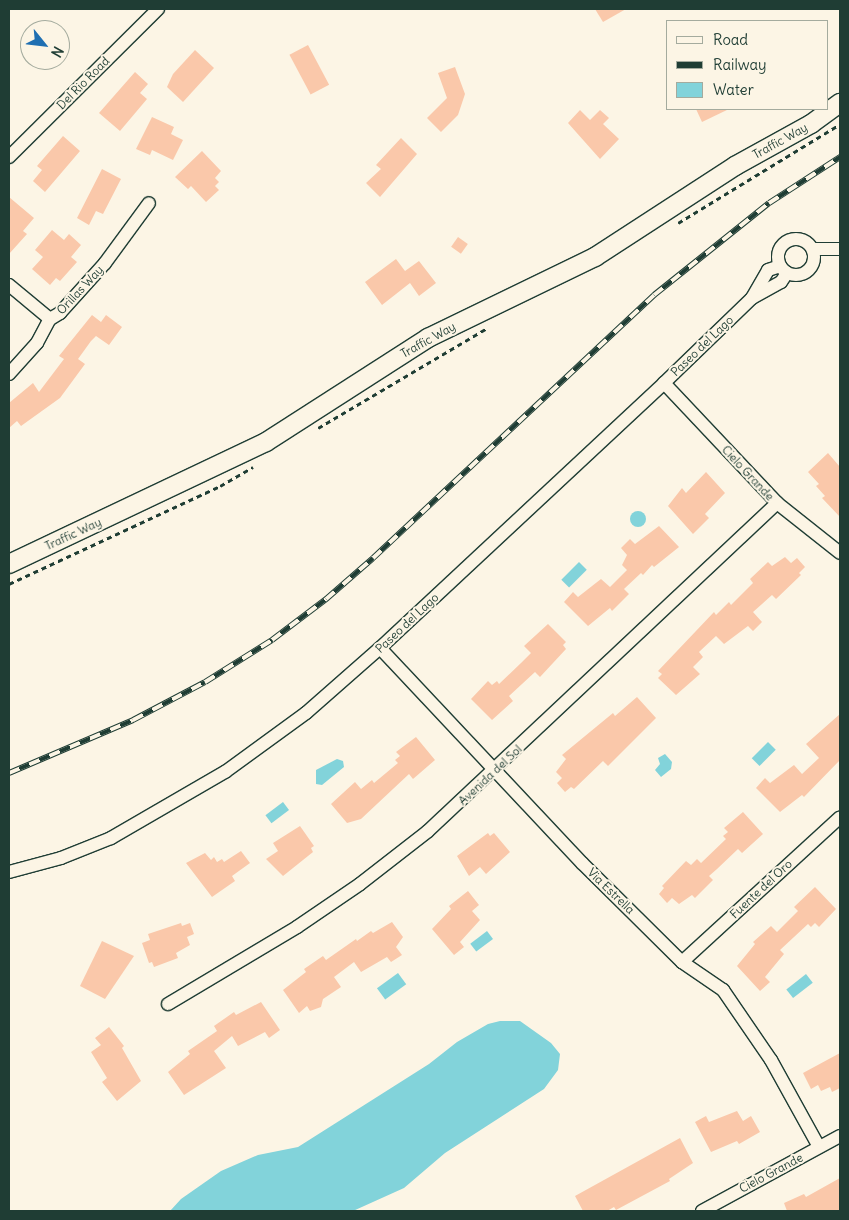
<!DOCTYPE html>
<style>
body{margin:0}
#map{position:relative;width:849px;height:1220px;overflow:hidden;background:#fcf5e5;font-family:Delius,sans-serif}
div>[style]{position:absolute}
.water>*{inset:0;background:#82d3da;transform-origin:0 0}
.round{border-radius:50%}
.building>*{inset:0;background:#fac8aa;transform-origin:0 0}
.path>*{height:2.5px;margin-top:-1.25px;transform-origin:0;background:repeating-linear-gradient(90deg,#1f3d34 0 5px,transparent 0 9px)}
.roads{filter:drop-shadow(1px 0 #1f3d34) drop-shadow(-1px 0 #1f3d34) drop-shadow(0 1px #1f3d34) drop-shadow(0 -1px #1f3d34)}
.street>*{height:12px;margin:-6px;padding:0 6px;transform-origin:6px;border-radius:6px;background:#fcf5e5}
.street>.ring{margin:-6px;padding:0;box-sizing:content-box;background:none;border:12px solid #fcf5e5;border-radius:50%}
.secondary>*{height:18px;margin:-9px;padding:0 9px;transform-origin:9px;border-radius:9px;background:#fcf5e5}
.rail>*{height:5.5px;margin-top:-2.75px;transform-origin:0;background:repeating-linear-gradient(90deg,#fcf5e5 0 11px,#1f3d34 0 22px);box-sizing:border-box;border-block:1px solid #1f3d34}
span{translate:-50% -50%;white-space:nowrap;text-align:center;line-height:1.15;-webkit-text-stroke:4px #fcf5e5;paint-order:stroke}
.street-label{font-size:12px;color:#1f3d34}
.frame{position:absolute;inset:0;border:10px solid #1f3d34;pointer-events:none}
.legend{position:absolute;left:666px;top:20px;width:162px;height:90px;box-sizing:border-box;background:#fcf5e5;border:1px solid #a4ab9e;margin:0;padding:6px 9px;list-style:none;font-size:15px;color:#1f3d34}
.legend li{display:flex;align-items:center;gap:10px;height:25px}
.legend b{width:25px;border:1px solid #a4ab9e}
.north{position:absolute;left:20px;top:20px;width:50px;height:50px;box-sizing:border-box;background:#fcf5e5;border:1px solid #a4ab9e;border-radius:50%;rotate:119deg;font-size:14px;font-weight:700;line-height:20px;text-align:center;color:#1f3d34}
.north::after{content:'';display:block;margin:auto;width:18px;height:22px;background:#1f6fb2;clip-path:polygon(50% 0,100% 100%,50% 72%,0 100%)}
</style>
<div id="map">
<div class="water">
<div class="round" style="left:630px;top:511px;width:16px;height:16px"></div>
<div style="left:579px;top:562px;width:11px;height:25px;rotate:45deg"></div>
<div style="left:768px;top:742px;width:11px;height:23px;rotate:45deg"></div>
<div style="clip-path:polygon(665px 754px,672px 762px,671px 769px,661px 777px,655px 770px,660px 764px,658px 758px)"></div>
<div style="clip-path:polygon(337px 759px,343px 761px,344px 767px,322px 785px,316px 784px,316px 770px)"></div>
<div style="left:283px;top:802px;width:10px;height:22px;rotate:53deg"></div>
<div style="left:487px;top:931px;width:10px;height:21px;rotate:53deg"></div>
<div style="left:398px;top:973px;width:14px;height:26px;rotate:54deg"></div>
<div style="left:806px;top:974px;width:11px;height:25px;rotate:52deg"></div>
<div style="clip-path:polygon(500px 1021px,520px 1021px,551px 1043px,560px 1054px,558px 1070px,544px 1089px,445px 1153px,404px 1188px,353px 1211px,170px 1211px,181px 1199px,221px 1171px,258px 1155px,298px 1147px,429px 1064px,457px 1042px,488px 1024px)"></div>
</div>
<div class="building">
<div style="clip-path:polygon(595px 9px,626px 9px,603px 22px)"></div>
<div style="left:308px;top:45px;width:45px;height:21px;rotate:62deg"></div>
<div style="clip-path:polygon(195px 50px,214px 68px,183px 102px,167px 87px,173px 74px)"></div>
<div style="clip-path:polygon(455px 67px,465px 94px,458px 115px,441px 132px,427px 118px,447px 98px,438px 73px)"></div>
<div style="clip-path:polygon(135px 72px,148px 84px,140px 93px,147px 99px,120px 131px,99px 113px)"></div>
<div style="clip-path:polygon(696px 109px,729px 109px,702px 122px)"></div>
<div style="clip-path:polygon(580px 110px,590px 120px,600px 110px,609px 118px,603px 124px,619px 139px,600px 159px,568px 123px)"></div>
<div style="clip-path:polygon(152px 117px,174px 127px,171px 134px,183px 140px,173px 160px,152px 150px,150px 155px,136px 149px)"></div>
<div style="clip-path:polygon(63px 136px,80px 151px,45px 192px,33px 181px,42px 170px,37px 166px)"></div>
<div style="clip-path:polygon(401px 138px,417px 154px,380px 197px,366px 183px,381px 169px,376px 165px)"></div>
<div style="clip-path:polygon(202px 151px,221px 171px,215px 178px,219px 182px,215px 186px,219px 190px,206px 202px,191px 186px,188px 189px,175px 177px)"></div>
<div style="clip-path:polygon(102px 169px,121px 179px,103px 214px,96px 211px,89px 225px,77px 218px)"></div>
<div style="clip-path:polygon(9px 197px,34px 218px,23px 231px,27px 234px,9px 254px)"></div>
<div style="clip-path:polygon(52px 230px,64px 240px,69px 234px,81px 245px,71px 257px,77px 262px,60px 281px,56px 278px,50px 285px,32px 269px,43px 257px,35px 250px)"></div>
<div style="left:458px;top:237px;width:12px;height:12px;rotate:35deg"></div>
<div style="clip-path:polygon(396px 259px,405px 271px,419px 261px,436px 283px,419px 296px,410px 283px,382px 305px,365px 282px)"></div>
<div style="clip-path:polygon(92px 315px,101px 322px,106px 315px,122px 327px,109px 345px,96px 336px,91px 341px,78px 359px,85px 364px,60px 398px,21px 426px,17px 421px,9px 428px,9px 403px,33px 383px,39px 392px,64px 359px,59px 356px)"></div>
<div style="clip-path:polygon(828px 453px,840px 467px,840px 517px,822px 498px,825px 496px,816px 486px,819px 484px,808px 472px)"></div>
<div style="clip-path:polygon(706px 472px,725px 493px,705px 514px,709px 518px,693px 534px,668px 506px,682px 488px,686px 493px)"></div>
<div style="clip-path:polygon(659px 526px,679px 547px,654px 567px,652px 565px,643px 575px,641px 573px,624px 589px,629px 594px,612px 611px,610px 608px,588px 626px,564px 602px,573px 592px,578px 597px,601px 579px,610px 587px,627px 570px,622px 565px,627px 555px,621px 548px,630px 539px,635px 544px)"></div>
<div style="clip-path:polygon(785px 557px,791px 563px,797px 558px,805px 567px,799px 573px,801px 575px,776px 599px,772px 595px,753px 612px,762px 622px,753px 631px,748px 626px,724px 644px,716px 636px,699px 652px,703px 657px,693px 667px,700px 674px,676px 695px,658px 678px,662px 674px,658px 671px,714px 612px,716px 615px,729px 602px,731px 605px,753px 583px,750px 579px,768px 562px,772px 566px)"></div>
<div style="clip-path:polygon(548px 624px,566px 642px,563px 645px,566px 649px,540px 677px,535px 672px,509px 696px,513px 701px,492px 720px,471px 699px,488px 681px,492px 685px,497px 681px,499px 684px,521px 663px,531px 653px,524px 646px)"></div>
<div style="clip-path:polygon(637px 697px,656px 718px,608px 766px,603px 761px,574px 789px,571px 787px,565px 792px,557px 783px,562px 778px,556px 772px,566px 759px,562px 755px,613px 713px,615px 716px)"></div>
<div style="clip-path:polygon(840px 714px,840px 760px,804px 797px,802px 795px,780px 812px,756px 788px,765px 778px,770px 783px,794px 765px,802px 774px,819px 758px,806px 744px)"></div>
<div style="clip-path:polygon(416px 737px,435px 760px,413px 779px,409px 774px,361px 819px,347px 823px,331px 804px,355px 782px,361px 789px,372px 780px,374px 783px,398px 763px,395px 760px,400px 756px,396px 752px)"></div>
<div style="clip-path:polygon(743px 812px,763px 834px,742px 853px,738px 849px,717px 869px,709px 876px,713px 880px,695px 898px,692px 895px,679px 904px,672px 898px,667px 903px,659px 894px,664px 888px,662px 886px,686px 861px,691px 865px,697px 859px,701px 863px,726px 839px,723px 836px,728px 832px,724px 828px)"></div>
<div style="clip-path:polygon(300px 826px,314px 846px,311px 848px,313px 852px,283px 876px,266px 859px,278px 851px,273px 843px)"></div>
<div style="clip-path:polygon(488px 833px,490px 836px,494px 833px,510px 852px,486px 874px,480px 867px,469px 876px,457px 856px)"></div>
<div style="clip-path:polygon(241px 851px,250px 863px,232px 876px,235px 881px,212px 897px,186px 863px,205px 853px,211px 860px,214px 857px,217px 862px,222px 859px,224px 862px)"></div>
<div style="clip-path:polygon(815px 887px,836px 909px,819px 927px,815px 923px,811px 927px,808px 924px,780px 950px,784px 954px,765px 977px,770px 982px,760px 991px,737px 966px,755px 944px,753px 942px,771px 926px,777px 932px,798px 911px,794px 907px)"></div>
<div style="clip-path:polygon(468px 891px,479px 905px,472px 911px,480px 920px,460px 942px,464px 947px,454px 955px,432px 929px,451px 909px,449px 906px)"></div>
<div style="clip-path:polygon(392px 922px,403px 937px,396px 947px,402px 955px,391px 962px,387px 957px,361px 972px,354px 962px,334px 977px,341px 987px,323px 999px,321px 1007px,310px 1011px,307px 1006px,299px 1013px,283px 990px,306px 972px,304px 969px,323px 956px,326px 960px,356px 939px,357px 941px,371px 931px,373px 933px)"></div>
<div style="clip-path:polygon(181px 923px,182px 926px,190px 923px,194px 934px,187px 937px,190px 945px,176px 953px,178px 958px,154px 967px,152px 962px,149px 963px,142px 943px,150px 940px,148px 934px)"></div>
<div style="clip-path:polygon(102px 941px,134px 956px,105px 999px,80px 986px)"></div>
<div style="clip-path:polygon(261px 1002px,280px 1030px,269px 1038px,265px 1032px,238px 1046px,232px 1036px,214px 1051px,226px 1068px,184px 1095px,168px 1072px,190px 1054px,188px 1051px,217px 1031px,214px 1026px,234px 1012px,236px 1015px)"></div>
<div style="clip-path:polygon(109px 1027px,124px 1046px,122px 1048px,141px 1081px,117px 1101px,102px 1082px,107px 1078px,91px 1052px,101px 1045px,95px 1038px)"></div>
<div style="clip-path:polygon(840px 1053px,840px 1088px,832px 1092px,830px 1087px,821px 1091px,818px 1085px,811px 1089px,803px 1073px)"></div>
<div style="clip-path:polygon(737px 1111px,743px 1121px,751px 1116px,760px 1132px,739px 1144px,737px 1141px,711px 1152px,695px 1122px,706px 1116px,709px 1122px)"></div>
<div style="clip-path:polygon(680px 1138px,693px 1163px,669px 1179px,670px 1181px,616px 1210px,614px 1207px,607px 1211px,583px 1211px,575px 1196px)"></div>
<div style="clip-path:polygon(840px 1178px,840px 1211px,787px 1211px,784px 1203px,804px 1194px,806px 1197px)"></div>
</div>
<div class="path">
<div style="left:678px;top:223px;width:190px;rotate:-31.4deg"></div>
<div style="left:318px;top:428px;width:196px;rotate:-30.6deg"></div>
<div style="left:9px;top:584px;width:233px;rotate:-24.9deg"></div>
<div style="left:220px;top:486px;width:38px;rotate:-30deg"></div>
</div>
<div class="roads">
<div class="street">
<div style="left:9px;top:157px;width:210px;rotate:-44.8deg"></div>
<div class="ring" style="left:778px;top:239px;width:24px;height:24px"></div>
<div style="left:813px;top:249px;width:27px"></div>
<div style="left:9px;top:285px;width:53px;rotate:39.7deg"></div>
<div style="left:752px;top:298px;width:33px;rotate:-29deg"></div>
<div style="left:781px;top:282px;width:11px;rotate:-56deg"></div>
<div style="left:9px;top:374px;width:42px;rotate:-47.9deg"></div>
<div style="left:37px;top:343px;width:27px;rotate:-62deg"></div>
<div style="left:50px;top:319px;width:12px;rotate:-31deg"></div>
<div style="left:60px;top:313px;width:67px;rotate:-48deg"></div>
<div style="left:105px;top:263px;width:74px;rotate:-53.7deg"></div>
<div style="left:664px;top:383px;width:165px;rotate:46.7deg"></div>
<div style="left:777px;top:503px;width:80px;rotate:38.4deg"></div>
<div style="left:380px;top:648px;width:295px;rotate:46.8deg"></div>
<div style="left:582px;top:863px;width:141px;rotate:44.7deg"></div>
<div style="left:682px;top:962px;width:50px;rotate:34.3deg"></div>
<div style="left:723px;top:990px;width:85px;rotate:55.6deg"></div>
<div style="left:771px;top:1060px;width:99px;rotate:61.1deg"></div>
<div style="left:9px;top:872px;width:54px;rotate:-15.1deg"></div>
<div style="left:61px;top:858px;width:54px;rotate:-21.8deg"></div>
<div style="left:111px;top:838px;width:132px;rotate:-30.1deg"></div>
<div style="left:225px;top:772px;width:100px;rotate:-36.1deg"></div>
<div style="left:306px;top:713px;width:98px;rotate:-41.3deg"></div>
<div style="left:380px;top:648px;width:388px;rotate:-43deg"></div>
<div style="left:664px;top:383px;width:122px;rotate:-44deg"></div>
<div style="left:752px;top:298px;width:32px;rotate:-60deg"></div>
<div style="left:768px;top:270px;width:13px;rotate:-18deg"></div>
<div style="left:682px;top:962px;width:214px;rotate:-42.5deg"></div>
<div style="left:168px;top:1004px;width:150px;rotate:-30.8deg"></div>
<div style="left:297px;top:927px;width:76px;rotate:-34.3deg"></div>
<div style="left:360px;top:884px;width:86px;rotate:-37.9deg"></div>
<div style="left:428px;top:831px;width:479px;rotate:-43.2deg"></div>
<div style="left:702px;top:1211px;width:157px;rotate:-28.5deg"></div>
</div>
<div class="secondary">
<div style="left:9px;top:564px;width:284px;rotate:-25.4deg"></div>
<div style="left:266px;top:442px;width:193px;rotate:-32.7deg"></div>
<div style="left:428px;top:338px;width:186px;rotate:-25.9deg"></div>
<div style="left:595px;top:257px;width:167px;rotate:-33deg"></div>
<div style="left:735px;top:166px;width:87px;rotate:-28.9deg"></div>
<div style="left:811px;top:124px;width:36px;rotate:-36deg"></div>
</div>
</div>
<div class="rail">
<div style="left:9px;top:773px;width:135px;rotate:-23.1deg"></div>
<div style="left:133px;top:720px;width:81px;rotate:-27.8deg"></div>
<div style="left:205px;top:682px;width:79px;rotate:-32.1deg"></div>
<div style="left:272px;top:640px;width:68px;rotate:-37.2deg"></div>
<div style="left:326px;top:599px;width:62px;rotate:-41.1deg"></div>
<div style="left:373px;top:558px;width:385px;rotate:-43.1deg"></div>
<div style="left:654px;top:295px;width:147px;rotate:-38.7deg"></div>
<div style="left:769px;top:203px;width:85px;rotate:-32.9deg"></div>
</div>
<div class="street-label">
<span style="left:83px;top:83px;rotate:-45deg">Del Rio Road</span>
<span style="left:780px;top:141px;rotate:-29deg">Traffic Way</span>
<span style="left:80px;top:290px;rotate:-47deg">Orillas Way</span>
<span style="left:428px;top:340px;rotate:-29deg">Traffic Way</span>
<span style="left:702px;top:346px;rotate:-44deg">Paseo del Lago</span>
<span style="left:748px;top:473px;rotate:47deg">Cielo Grande</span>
<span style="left:73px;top:534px;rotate:-25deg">Traffic Way</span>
<span style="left:407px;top:623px;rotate:-43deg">Paseo del Lago</span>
<span style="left:490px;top:775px;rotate:-43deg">Avenida del Sol</span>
<span style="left:761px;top:889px;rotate:-43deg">Fuente del Oro</span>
<span style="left:611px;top:891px;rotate:44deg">Via Estrella</span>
<span style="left:771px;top:1173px;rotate:-28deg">Cielo Grande</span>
</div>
<div class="frame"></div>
<ul class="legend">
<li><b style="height:6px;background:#fcf5e5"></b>Road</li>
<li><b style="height:6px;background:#1f3d34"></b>Railway</li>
<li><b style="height:14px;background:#82d3da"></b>Water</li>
</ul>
<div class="north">N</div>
</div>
